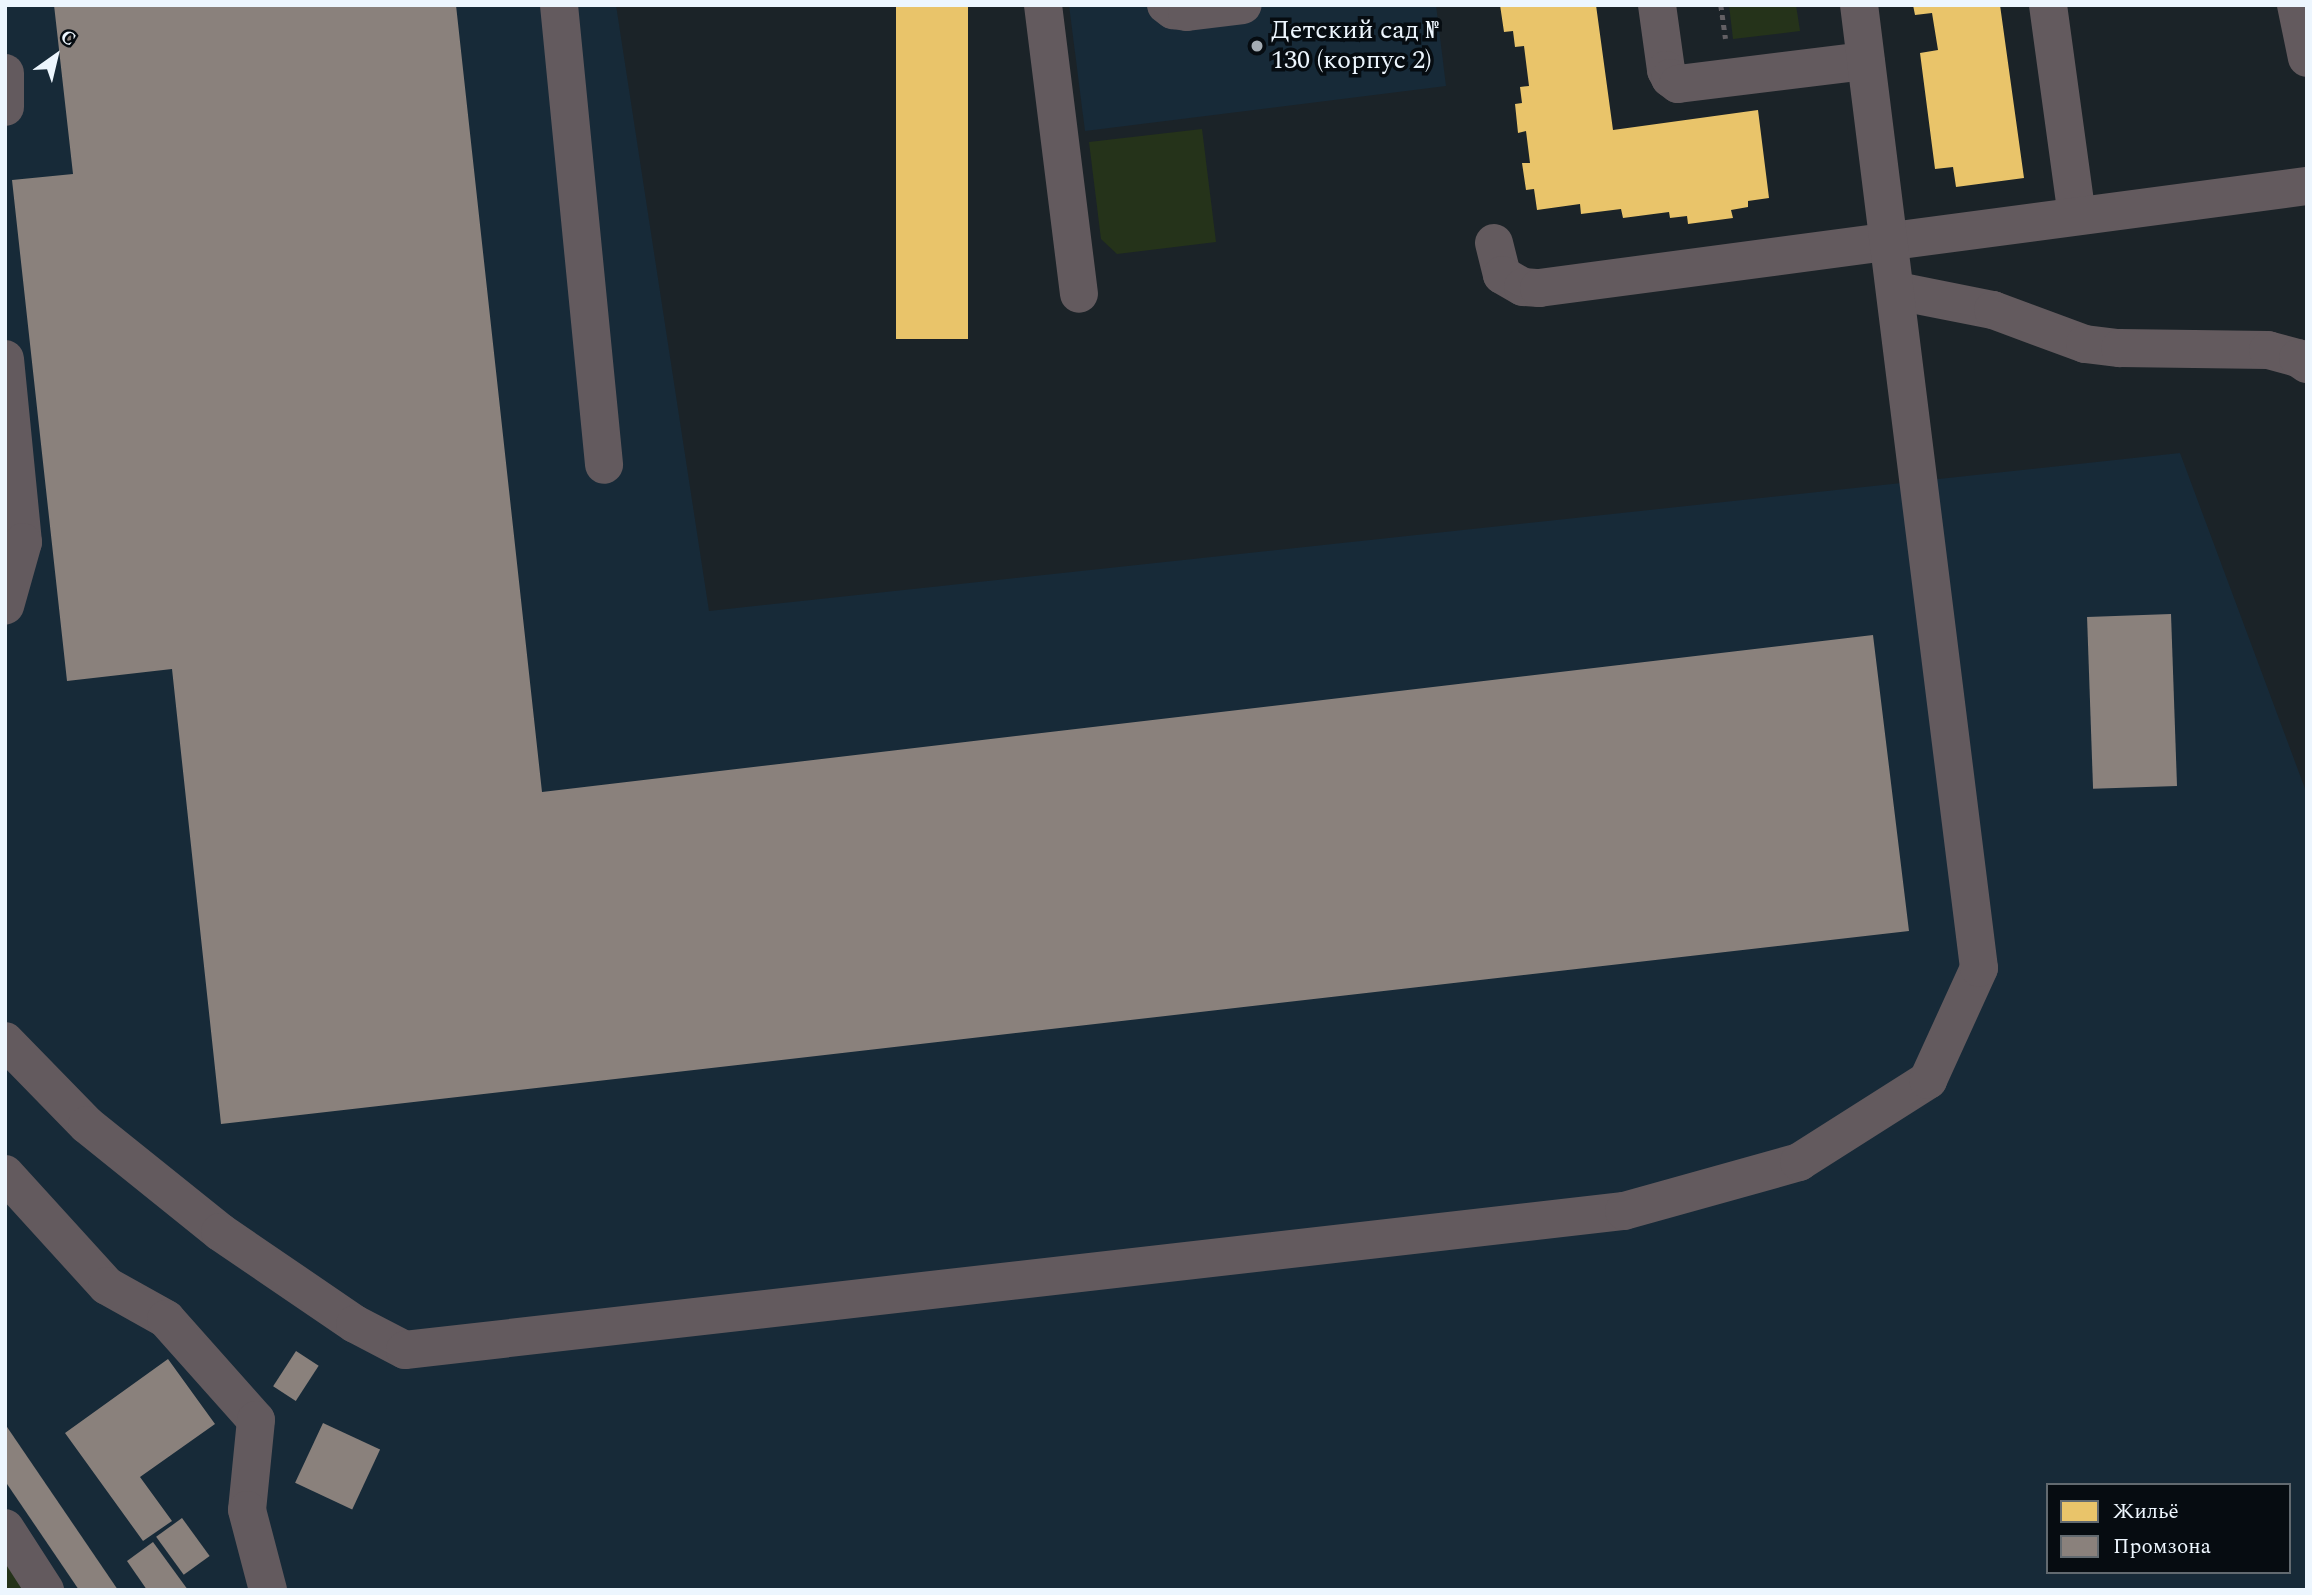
<!DOCTYPE html>
<meta charset="utf-8">
<style>
body{margin:0}
#map{position:relative;width:2312px;height:1595px;overflow:hidden;background:#1b2328;font-family:Spectral,serif}
div>[style]{position:absolute}
.built>*{inset:0;background:#172a38}
.green>*{inset:0;background:#25331a}
.homes>*{inset:0;background:#e9c46a;transform-origin:0 0}
.industry>*{inset:0;background:#8a817c;transform-origin:0 0}
.path>*{height:4.5px;margin-top:-2.25px;transform-origin:0;background:repeating-linear-gradient(90deg,#636064 0 5px,transparent 0 10px)}
.minor>*{height:38px;margin:-19px;padding:0 19px;transform-origin:19px;border-radius:19px;background:#635a5e}
.dots>*{width:19px;height:19px;translate:-50% -50%;box-sizing:border-box;border:4px solid #060c11;border-radius:50%}
span{translate:-50% -50%;white-space:nowrap;text-align:center;line-height:1.15;-webkit-text-stroke:7px #060c11;paint-order:stroke}
.poi-label{font-size:26px;color:#edf6fe}
.left{translate:0 -50%;text-align:left}
.frame{position:absolute;inset:0;border:7px solid #edf6fe;pointer-events:none}
.legend{position:absolute;left:2046px;top:1483px;width:245px;height:91px;box-sizing:border-box;background:#060c11;border:2px solid #626a70;margin:0;padding:9px 12px;list-style:none;font-size:21px;color:#edf6fe}
.legend li{display:flex;align-items:center;gap:14px;height:35px}
.legend b{width:35px;border:2px solid #626a70}
.north{position:absolute;left:21px;top:21px;width:70px;height:70px;-webkit-text-stroke:5px #060c11;paint-order:stroke;rotate:34deg;font-size:19px;font-weight:700;line-height:28px;text-align:center;color:#edf6fe}
.north::after{content:'';display:block;margin:auto;width:24px;height:32px;background:#edf6fe;clip-path:polygon(50% 0,100% 100%,50% 72%,0 100%)}
</style>
<div id="map">
<div class="built">
<div style="clip-path:polygon(evenodd,5px 5px,616px 5px,709px 611px,2180px 453px,2307px 794px,2307px 1590px,32px 1590px,5px 1548px,5px 5px,2048px 1485px,2289px 1485px,2289px 1572px,2048px 1572px,2048px 1485px)"></div>
<div style="clip-path:polygon(1069px 5px,1436px 5px,1446px 86px,1085px 131px)"></div>
</div>
<div class="green">
<div style="clip-path:polygon(1729px 5px,1796px 5px,1800px 31px,1733px 39px)"></div>
<div style="clip-path:polygon(1202px 129px,1216px 242px,1117px 254px,1101px 239px,1089px 142px)"></div>
<div style="clip-path:polygon(5px 1548px,32px 1590px,5px 1590px)"></div>
</div>
<div class="homes">
<div style="left:896px;top:5px;width:72px;height:334px"></div>
<div style="clip-path:polygon(1500px 5px,1596px 5px,1613px 130px,1758px 110px,1769px 198px,1748px 201px,1748px 207px,1731px 210px,1733px 218px,1688px 224px,1687px 216px,1670px 218px,1669px 212px,1623px 218px,1621px 209px,1581px 214px,1580px 204px,1537px 210px,1534px 189px,1526px 190px,1522px 163px,1530px 163px,1526px 131px,1518px 133px,1515px 104px,1522px 103px,1520px 87px,1529px 86px,1524px 46px,1515px 47px,1513px 31px,1504px 32px)"></div>
<div style="clip-path:polygon(1913px 5px,2000px 5px,2024px 178px,1956px 187px,1953px 167px,1935px 169px,1920px 53px,1938px 50px,1932px 13px,1915px 15px)"></div>
</div>
<div class="industry">
<div style="clip-path:polygon(54px 5px,456px 5px,542px 792px,1873px 635px,1909px 931px,221px 1124px,172px 669px,67px 681px,12px 180px,73px 174px)"></div>
<div style="left:2171px;top:614px;width:172px;height:84px;rotate:88deg"></div>
<div style="left:296px;top:1351px;width:27px;height:42px;rotate:33deg"></div>
<div style="clip-path:polygon(168px 1359px,215px 1424px,140px 1477px,172px 1521px,143px 1541px,65px 1433px)"></div>
<div style="left:323px;top:1423px;width:63px;height:66px;rotate:25deg"></div>
<div style="clip-path:polygon(5px 1424px,118px 1590px,79px 1590px,5px 1481px)"></div>
<div style="left:182px;top:1518px;width:47px;height:32px;rotate:54deg"></div>
<div style="clip-path:polygon(153px 1542px,188px 1590px,147px 1590px,127px 1561px)"></div>
</div>
<div class="path">
<div style="left:1721px;top:5px;width:34px;rotate:82deg"></div>
</div>
<div class="minor">
<div style="left:559px;top:5px;width:462px;rotate:84.4deg"></div>
<div style="left:1043px;top:5px;width:291px;rotate:82.9deg"></div>
<div style="left:1166px;top:5px;width:9px;rotate:36deg"></div>
<div style="left:1173px;top:10px;width:14px;rotate:8deg"></div>
<div style="left:1187px;top:12px;width:56px;rotate:-7.1deg"></div>
<div style="left:1657px;top:5px;width:66px;rotate:82.1deg"></div>
<div style="left:1666px;top:70px;width:9px;rotate:63deg"></div>
<div style="left:1670px;top:78px;width:10px;rotate:37deg"></div>
<div style="left:1678px;top:84px;width:189px;rotate:-7deg"></div>
<div style="left:2048px;top:5px;width:213px;rotate:82.2deg"></div>
<div style="left:2296px;top:5px;width:54px;rotate:78.3deg"></div>
<div style="left:5px;top:73px;width:34px;rotate:90deg"></div>
<div style="left:1494px;top:243px;width:33px;rotate:76deg"></div>
<div style="left:1502px;top:275px;width:24px;rotate:30deg"></div>
<div style="left:1523px;top:287px;width:16px;rotate:4deg"></div>
<div style="left:1539px;top:288px;width:775px;rotate:-7.57deg"></div>
<div style="left:1897px;top:291px;width:98px;rotate:11.2deg"></div>
<div style="left:1993px;top:310px;width:98px;rotate:20.3deg"></div>
<div style="left:2085px;top:344px;width:35px;rotate:7deg"></div>
<div style="left:2120px;top:348px;width:148px;rotate:0.8deg"></div>
<div style="left:2268px;top:350px;width:31px;rotate:15deg"></div>
<div style="left:2298px;top:358px;width:11px;rotate:34deg"></div>
<div style="left:5px;top:359px;width:184px;rotate:84.4deg"></div>
<div style="left:23px;top:542px;width:66px;rotate:105.7deg"></div>
<div style="left:5px;top:1041px;width:117px;rotate:45.7deg"></div>
<div style="left:87px;top:1125px;width:171px;rotate:38.8deg"></div>
<div style="left:220px;top:1232px;width:163px;rotate:34.3deg"></div>
<div style="left:355px;top:1324px;width:56px;rotate:27.5deg"></div>
<div style="left:405px;top:1350px;width:1227px;rotate:-6.51deg"></div>
<div style="left:1624px;top:1211px;width:182px;rotate:-15.6deg"></div>
<div style="left:1799px;top:1162px;width:153px;rotate:-32.4deg"></div>
<div style="left:1928px;top:1080px;width:123px;rotate:-65.5deg"></div>
<div style="left:1979px;top:968px;width:970px;rotate:-97.1deg"></div>
<div style="left:5px;top:1174px;width:151px;rotate:47.7deg"></div>
<div style="left:107px;top:1286px;width:68px;rotate:29.2deg"></div>
<div style="left:166px;top:1319px;width:135px;rotate:48.3deg"></div>
<div style="left:256px;top:1420px;width:90px;rotate:95.7deg"></div>
<div style="left:247px;top:1510px;width:83px;rotate:75.3deg"></div>
<div style="left:5px;top:1528px;width:74px;rotate:57.2deg"></div>
</div>
<div class="dots">
<div style="left:1257px;top:46px;background:#a4acb3"></div>
</div>
<div class="poi-label">
<span class="left" style="left:1271px;top:46px">Детский сад №<br>130 (корпус 2)</span>
</div>
<div class="frame"></div>
<ul class="legend">
<li><b style="height:19px;background:#e9c46a"></b>Жильё</li>
<li><b style="height:19px;background:#8a817c"></b>Промзона</li>
</ul>
<div class="north">С</div>
</div>
